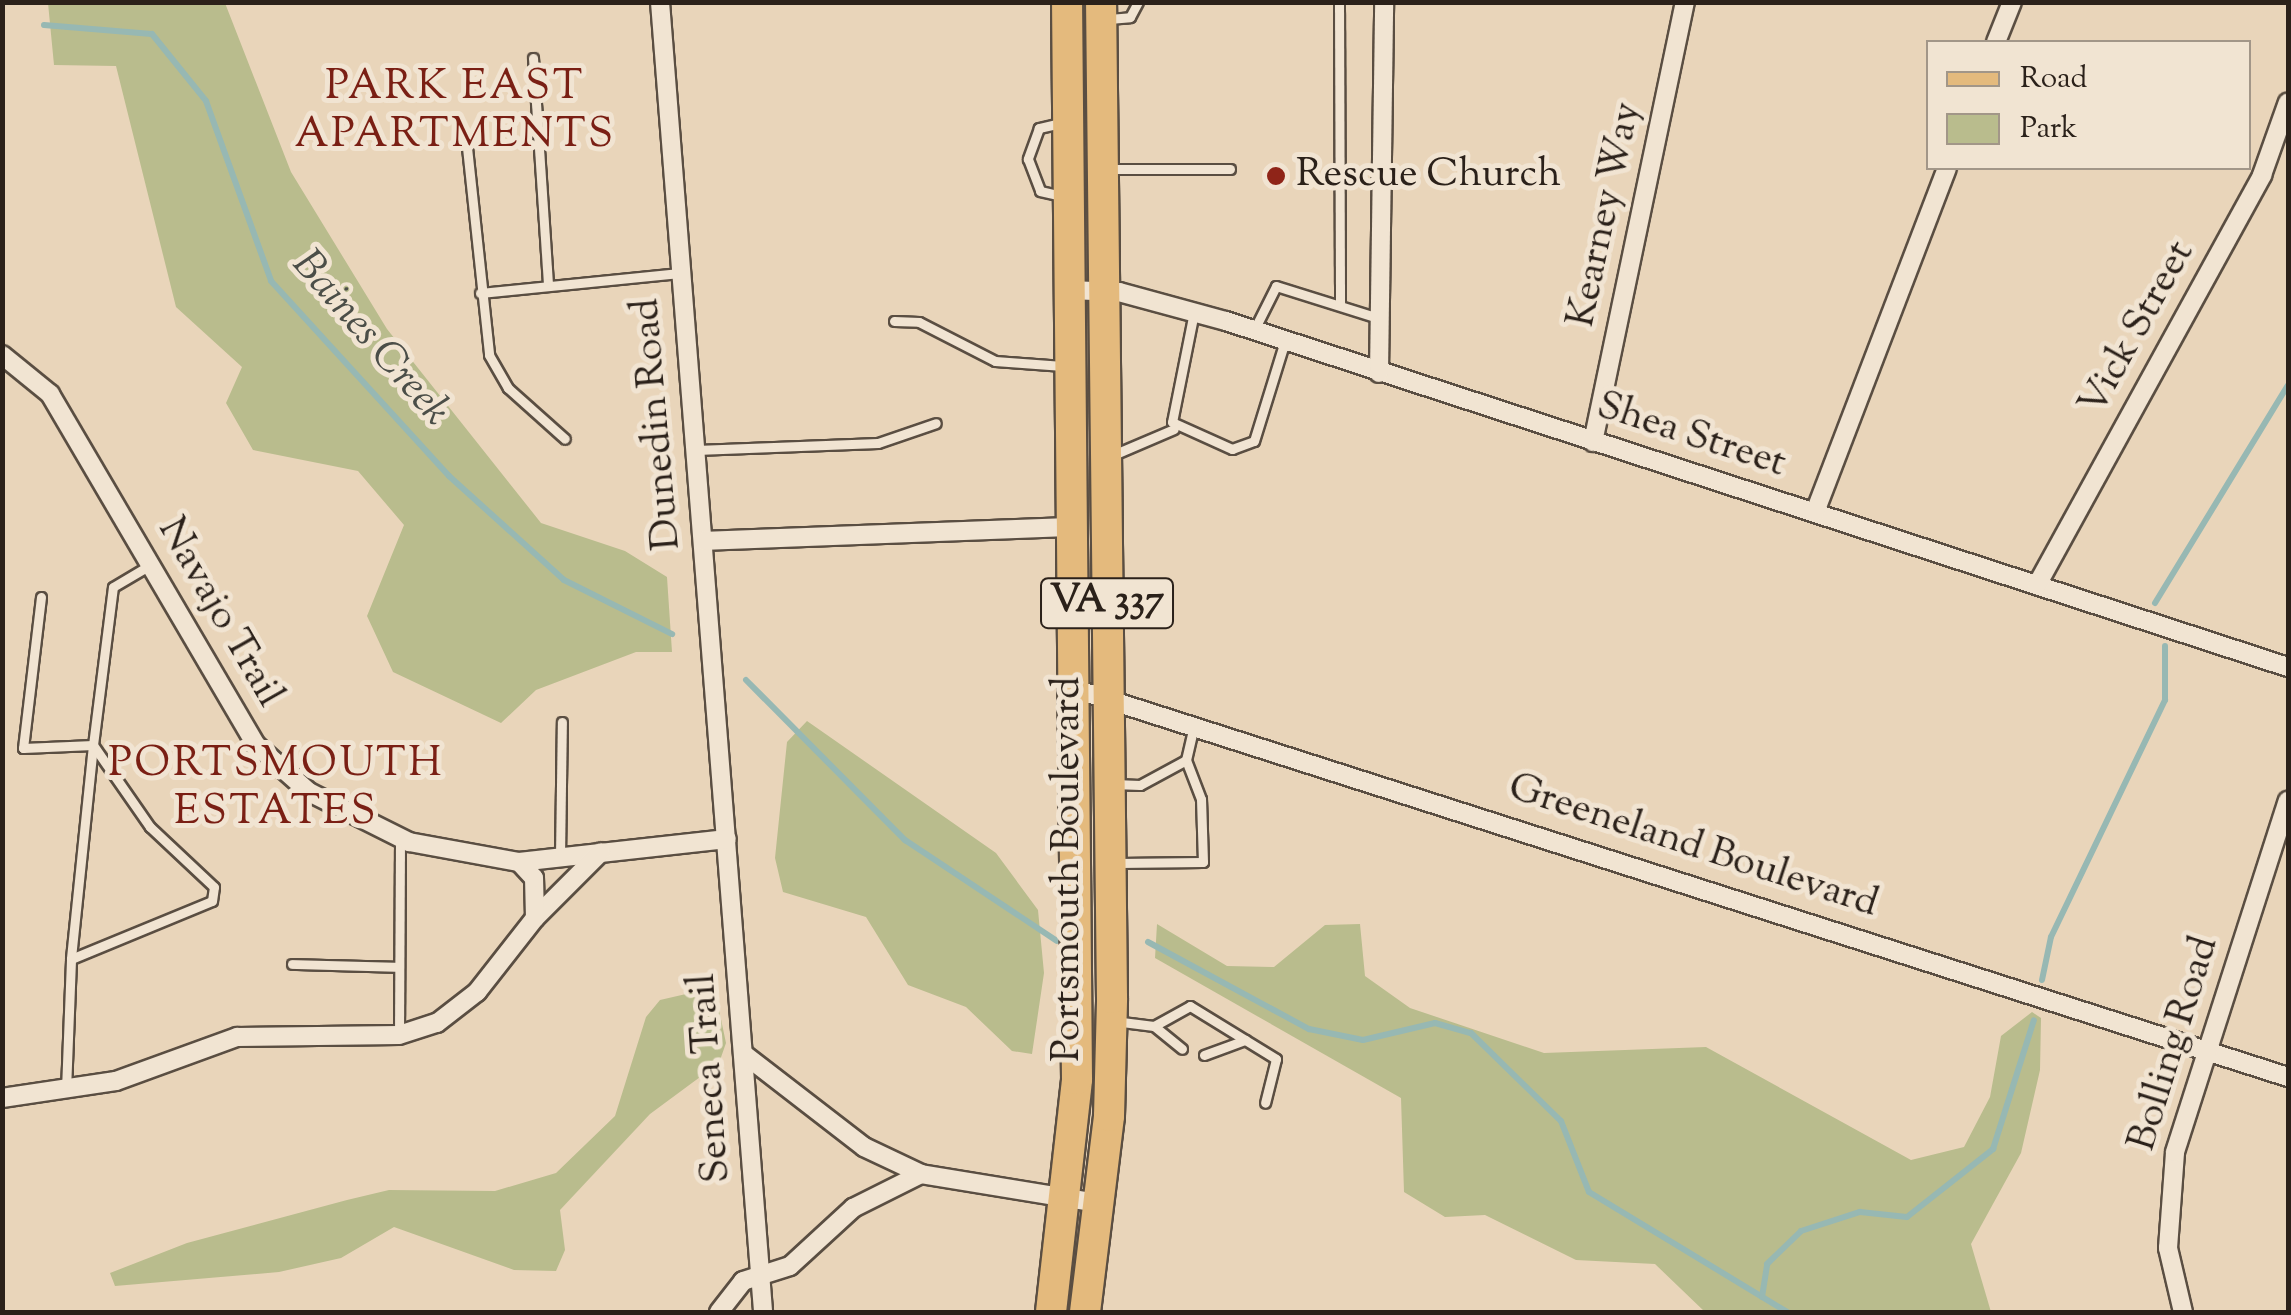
<!DOCTYPE html>
<style>
body{margin:0}
#map{position:relative;width:2291px;height:1315px;overflow:hidden;background:#e9d5ba;font-family:"Sorts Mill Goudy",serif}
div>[style]{position:absolute}
.green>*{inset:0;background:#b9bc8d}
.stream>*{height:6px;margin:-3px;padding:0 3px;transform-origin:3px;border-radius:3px;background:#97b8b3}
.roads{filter:drop-shadow(2px 0 #5a4e42) drop-shadow(-2px 0 #5a4e42) drop-shadow(0 2px #5a4e42) drop-shadow(0 -2px #5a4e42)}
.lane>*{height:9px;margin:-4.5px;padding:0 4.5px;transform-origin:4.5px;border-radius:4.5px;background:#f1e4d2}
.street>*{height:18px;margin:-9px;padding:0 9px;transform-origin:9px;border-radius:9px;background:#f1e4d2}
.primary>*{height:30px;margin:-15px;padding:0 15px;transform-origin:15px;border-radius:15px;background:#e4ba7d}
.dots>*{width:28px;height:28px;translate:-50% -50%;box-sizing:border-box;border:5px solid #f1e4d2;border-radius:50%}
span{translate:-50% -50%;white-space:nowrap;text-align:center;line-height:1.15;-webkit-text-stroke:10px #f1e4d2;paint-order:stroke}
.shield-label span{padding:2px 8px;background:#f1e4d2;border:2px solid;border-radius:8px;-webkit-text-stroke-width:0}
.shield-label{font-size:38px;color:#2b211a;font-weight:700}
.poi-label{font-size:40px;color:#2b211a}
.left{translate:0 -50%;text-align:left}
.street-label{font-size:40px;color:#2b211a}
.neighbourhood-label{font-size:42px;color:#7a1f14;letter-spacing:2.5px}
.water-label{font-size:42px;color:#4b4e48;font-style:italic}
.frame{position:absolute;inset:0;border:5px solid #2b211a;pointer-events:none}
.legend{position:absolute;left:1926px;top:40px;width:325px;height:130px;box-sizing:border-box;background:#f1e4d2;border:2px solid #a29688;margin:0;padding:12px 18px;list-style:none;font-size:30px;color:#2b211a}
.legend li{display:flex;align-items:center;gap:20px;height:50px}
.legend b{width:50px;border:2px solid #a29688}
</style>
<div id="map">
<div class="green">
<div style="clip-path:polygon(225px 3px,291px 172px,387px 329px,541px 523px,625px 551px,667px 577px,672px 652px,636px 652px,536px 690px,501px 723px,393px 672px,367px 616px,404px 525px,358px 471px,253px 450px,226px 403px,242px 367px,176px 307px,116px 66px,54px 65px,48px 3px)"></div>
<div style="clip-path:polygon(807px 721px,996px 853px,1038px 910px,1044px 973px,1032px 1054px,1012px 1051px,966px 1007px,908px 985px,866px 917px,783px 892px,775px 858px,787px 742px)"></div>
<div style="clip-path:polygon(1157px 924px,1227px 966px,1274px 967px,1325px 925px,1360px 924px,1365px 976px,1410px 1008px,1544px 1053px,1706px 1047px,1911px 1160px,1964px 1147px,1990px 1097px,2001px 1036px,2032px 1012px,2041px 1018px,2040px 1070px,2021px 1153px,1971px 1244px,1991px 1312px,1705px 1312px,1655px 1264px,1576px 1260px,1485px 1215px,1445px 1217px,1404px 1192px,1401px 1098px,1155px 958px)"></div>
<div style="clip-path:polygon(699px 991px,717px 1000px,726px 1043px,719px 1063px,650px 1114px,560px 1210px,565px 1250px,556px 1271px,514px 1270px,394px 1227px,341px 1258px,279px 1272px,115px 1286px,110px 1273px,187px 1243px,347px 1200px,389px 1190px,495px 1191px,556px 1173px,615px 1116px,646px 1017px,660px 1000px)"></div>
</div>
<div class="stream">
<div style="left:44px;top:25px;width:108px;rotate:4.8deg"></div>
<div style="left:152px;top:34px;width:86px;rotate:51.1deg"></div>
<div style="left:206px;top:101px;width:191px;rotate:70.1deg"></div>
<div style="left:271px;top:281px;width:264px;rotate:47.6deg"></div>
<div style="left:449px;top:476px;width:155px;rotate:42.1deg"></div>
<div style="left:564px;top:580px;width:121px;rotate:26.6deg"></div>
<div style="left:2155px;top:603px;width:255px;rotate:-58.6deg"></div>
<div style="left:746px;top:680px;width:226px;rotate:45.2deg"></div>
<div style="left:905px;top:840px;width:182px;rotate:33.6deg"></div>
<div style="left:1148px;top:942px;width:183px;rotate:28.4deg"></div>
<div style="left:1309px;top:1029px;width:55px;rotate:11.5deg"></div>
<div style="left:1363px;top:1040px;width:74px;rotate:-13.3deg"></div>
<div style="left:1435px;top:1023px;width:37px;rotate:16deg"></div>
<div style="left:1471px;top:1033px;width:126px;rotate:44.4deg"></div>
<div style="left:1561px;top:1121px;width:76px;rotate:68.5deg"></div>
<div style="left:1589px;top:1192px;width:232px;rotate:31.2deg"></div>
<div style="left:2042px;top:980px;width:44px;rotate:-78.2deg"></div>
<div style="left:2051px;top:937px;width:263px;rotate:-64.3deg"></div>
<div style="left:2165px;top:700px;width:54px;rotate:-90deg"></div>
<div style="left:1762px;top:1297px;width:33px;rotate:-81deg"></div>
<div style="left:1767px;top:1264px;width:47px;rotate:-44.1deg"></div>
<div style="left:1801px;top:1231px;width:62px;rotate:-17.9deg"></div>
<div style="left:1860px;top:1212px;width:47px;rotate:6.1deg"></div>
<div style="left:1907px;top:1217px;width:110px;rotate:-38.3deg"></div>
<div style="left:1993px;top:1149px;width:135px;rotate:-72.4deg"></div>
</div>
<div class="roads">
<div class="lane">
<div style="left:1339px;top:2px;width:303px;rotate:89.8deg"></div>
<div style="left:1109px;top:19px;width:21px;rotate:-5deg"></div>
<div style="left:1130px;top:17px;width:17px;rotate:-62deg"></div>
<div style="left:533px;top:58px;width:228px;rotate:86.2deg"></div>
<div style="left:1061px;top:123px;width:23px;rotate:167deg"></div>
<div style="left:1039px;top:128px;width:33px;rotate:110deg"></div>
<div style="left:1028px;top:159px;width:34px;rotate:69deg"></div>
<div style="left:1040px;top:191px;width:23px;rotate:13deg"></div>
<div style="left:466px;top:138px;width:218px;rotate:83.9deg"></div>
<div style="left:489px;top:355px;width:38px;rotate:60deg"></div>
<div style="left:508px;top:388px;width:76px;rotate:41.8deg"></div>
<div style="left:1108px;top:169px;width:122px"></div>
<div style="left:480px;top:293px;width:201px;rotate:-5.7deg"></div>
<div style="left:1194px;top:312px;width:112px;rotate:101.3deg"></div>
<div style="left:1172px;top:422px;width:66px;rotate:24.2deg"></div>
<div style="left:1232px;top:449px;width:23px;rotate:-20deg"></div>
<div style="left:1254px;top:441px;width:105px;rotate:-72.8deg"></div>
<div style="left:894px;top:321px;width:25px;rotate:2deg"></div>
<div style="left:919px;top:322px;width:85px;rotate:27.2deg"></div>
<div style="left:995px;top:361px;width:68px;rotate:4.2deg"></div>
<div style="left:1254px;top:330px;width:49px;rotate:-63.4deg"></div>
<div style="left:1276px;top:286px;width:110px;rotate:17.4deg"></div>
<div style="left:696px;top:450px;width:182px;rotate:-2.2deg"></div>
<div style="left:878px;top:443px;width:61px;rotate:-19deg"></div>
<div style="left:1113px;top:455px;width:66px;rotate:-23.1deg"></div>
<div style="left:41px;top:597px;width:152px;rotate:96.8deg"></div>
<div style="left:23px;top:748px;width:70px;rotate:-2.5deg"></div>
<div style="left:93px;top:745px;width:215px;rotate:95.9deg"></div>
<div style="left:1113px;top:784px;width:27px;rotate:2deg"></div>
<div style="left:1140px;top:785px;width:52px;rotate:-28.5deg"></div>
<div style="left:1186px;top:760px;width:35px;rotate:-77deg"></div>
<div style="left:560px;top:857px;width:135px;rotate:-89.2deg"></div>
<div style="left:1118px;top:863px;width:85px;rotate:-0.7deg"></div>
<div style="left:1203px;top:862px;width:63px;rotate:-91.8deg"></div>
<div style="left:1201px;top:799px;width:42px;rotate:-111deg"></div>
<div style="left:292px;top:964px;width:107px;rotate:1.6deg"></div>
<div style="left:1114px;top:1021px;width:40px;rotate:7.1deg"></div>
<div style="left:1154px;top:1026px;width:41px;rotate:-29.1deg"></div>
<div style="left:1190px;top:1006px;width:101px;rotate:31.6deg"></div>
<div style="left:1276px;top:1059px;width:45px;rotate:104deg"></div>
<div style="left:1154px;top:1026px;width:36px;rotate:39deg"></div>
<div style="left:399px;top:1035px;width:196px;rotate:-89.7deg"></div>
<div style="left:1204px;top:1055px;width:44px;rotate:-20.1deg"></div>
<div style="left:66px;top:1090px;width:131px;rotate:-87.8deg"></div>
<div style="left:71px;top:959px;width:152px;rotate:-22.4deg"></div>
<div style="left:212px;top:901px;width:14px;rotate:-82deg"></div>
<div style="left:214px;top:887px;width:88px;rotate:-136.8deg"></div>
<div style="left:150px;top:827px;width:100px;rotate:-124.8deg"></div>
<div style="left:93px;top:745px;width:159px;rotate:-82.8deg"></div>
<div style="left:113px;top:587px;width:43px;rotate:-30.7deg"></div>
</div>
<div class="street">
<div style="left:660px;top:2px;width:1314px;rotate:85.5deg"></div>
<div style="left:1996px;top:42px;width:43px;rotate:-68.2deg"></div>
<div style="left:1069px;top:290px;width:50px;rotate:2.3deg"></div>
<div style="left:1119px;top:292px;width:111px;rotate:15.2deg"></div>
<div style="left:1226px;top:321px;width:1117px;rotate:18.05deg"></div>
<div style="left:2px;top:355px;width:62px;rotate:39.1deg"></div>
<div style="left:50px;top:394px;width:407px;rotate:59.6deg"></div>
<div style="left:256px;top:745px;width:71px;rotate:41.6deg"></div>
<div style="left:309px;top:792px;width:112px;rotate:26.6deg"></div>
<div style="left:409px;top:842px;width:112px;rotate:10.3deg"></div>
<div style="left:519px;top:862px;width:209px;rotate:-6.3deg"></div>
<div style="left:1379px;top:373px;width:371px;rotate:-89.2deg"></div>
<div style="left:1593px;top:442px;width:450px;rotate:-78.2deg"></div>
<div style="left:1815px;top:512px;width:368px;rotate:-69deg"></div>
<div style="left:704px;top:541px;width:369px;rotate:-2.2deg"></div>
<div style="left:2037px;top:585px;width:468px;rotate:-61.2deg"></div>
<div style="left:2262px;top:175px;width:77px;rotate:-70.4deg"></div>
<div style="left:1075px;top:689px;width:1274px;rotate:17.74deg"></div>
<div style="left:535px;top:918px;width:93px;rotate:-45deg"></div>
<div style="left:745px;top:1055px;width:150px;rotate:37.7deg"></div>
<div style="left:864px;top:1147px;width:63px;rotate:25.3deg"></div>
<div style="left:921px;top:1174px;width:180px;rotate:9.3deg"></div>
<div style="left:2px;top:1098px;width:115px;rotate:-8.5deg"></div>
<div style="left:116px;top:1081px;width:129px;rotate:-20deg"></div>
<div style="left:237px;top:1037px;width:162px;rotate:-0.7deg"></div>
<div style="left:399px;top:1035px;width:40px;rotate:-18deg"></div>
<div style="left:437px;top:1023px;width:51px;rotate:-37.8deg"></div>
<div style="left:477px;top:992px;width:94px;rotate:-51.9deg"></div>
<div style="left:535px;top:918px;width:40px;rotate:-91.4deg"></div>
<div style="left:534px;top:878px;width:22px;rotate:-133deg"></div>
<div style="left:719px;top:1312px;width:39px;rotate:-52deg"></div>
<div style="left:743px;top:1281px;width:49px;rotate:-17.7deg"></div>
<div style="left:790px;top:1266px;width:86px;rotate:-42.6deg"></div>
<div style="left:853px;top:1208px;width:76px;rotate:-26.6deg"></div>
<div style="left:2183px;top:1312px;width:66px;rotate:-103.2deg"></div>
<div style="left:2168px;top:1248px;width:96px;rotate:-85.8deg"></div>
<div style="left:2175px;top:1152px;width:369px;rotate:-72.2deg"></div>
</div>
<div class="primary">
<div style="left:1051px;top:1312px;width:234px;rotate:-83.6deg"></div>
<div style="left:1077px;top:1079px;width:1077px;rotate:-90.53deg"></div>
<div style="left:1085px;top:1312px;width:197px;rotate:-83deg"></div>
<div style="left:1109px;top:1116px;width:118px;rotate:-88.5deg"></div>
<div style="left:1112px;top:998px;width:996px;rotate:-90.63deg"></div>
</div>
</div>
<div class="dots">
<div style="left:1276px;top:176px;background:#8f2418"></div>
</div>
<div class="shield-label">
<span style="left:1107px;top:603px">VA 337</span>
</div>
<div class="poi-label">
<span class="left" style="left:1296px;top:176px">Rescue Church</span>
</div>
<div class="street-label">
<span style="left:1606px;top:215px;rotate:-78deg">Kearney Way</span>
<span style="left:2138px;top:329px;rotate:-61deg">Vick Street</span>
<span style="left:658px;top:424px;rotate:-95deg">Dunedin Road</span>
<span style="left:1691px;top:436px;rotate:18deg">Shea Street</span>
<span style="left:219px;top:613px;rotate:60deg">Navajo Trail</span>
<span style="left:1693px;top:847px;rotate:18deg">Greeneland Boulevard</span>
<span style="left:1069px;top:869px;rotate:-90deg">Portsmouth Boulevard</span>
<span style="left:2175px;top:1044px;rotate:-73deg">Bolling Road</span>
<span style="left:711px;top:1078px;rotate:-94deg">Seneca Trail</span>
</div>
<div class="neighbourhood-label">
<span style="left:455px;top:112px">PARK EAST<br>APARTMENTS</span>
<span style="left:276px;top:789px">PORTSMOUTH<br>ESTATES</span>
</div>
<div class="water-label">
<span style="left:370px;top:339px;rotate:49deg">Baines Creek</span>
</div>
<div class="frame"></div>
<ul class="legend">
<li><b style="height:12px;background:#e4ba7d"></b>Road</li>
<li><b style="height:28px;background:#b9bc8d"></b>Park</li>
</ul>
</div>
